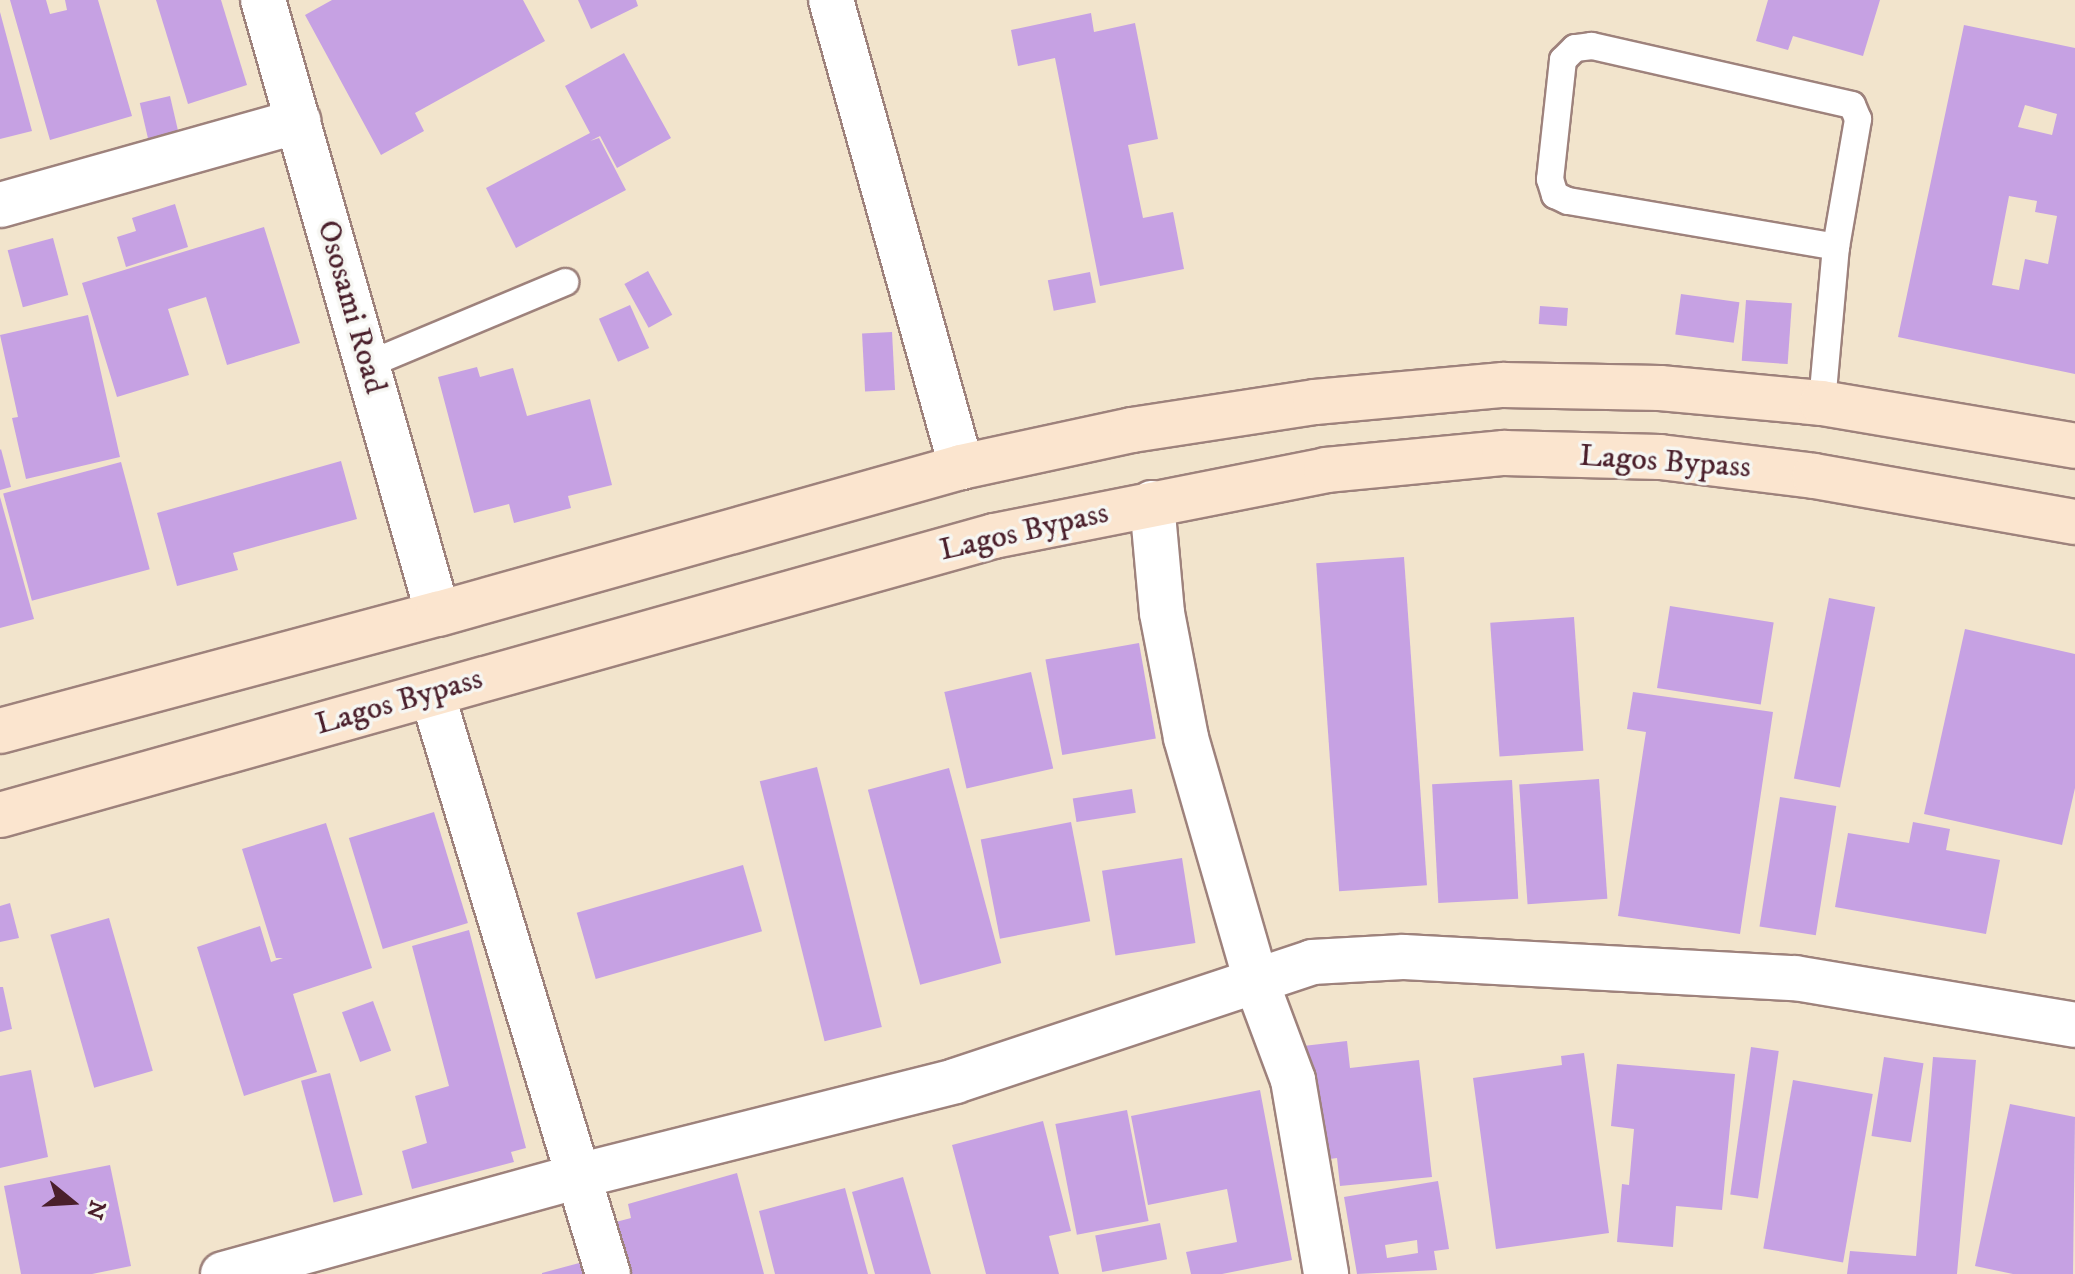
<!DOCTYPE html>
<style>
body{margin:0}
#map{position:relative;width:2075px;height:1274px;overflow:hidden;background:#f2e4cc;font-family:"IM FELL DW Pica",serif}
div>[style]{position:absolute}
.building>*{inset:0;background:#c6a1e3;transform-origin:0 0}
.roads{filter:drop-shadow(2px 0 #9e827c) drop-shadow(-2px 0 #9e827c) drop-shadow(0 2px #9e827c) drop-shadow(0 -2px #9e827c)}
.lane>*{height:26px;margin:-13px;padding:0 13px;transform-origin:13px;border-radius:13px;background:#fff}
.street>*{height:44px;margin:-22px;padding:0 22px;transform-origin:22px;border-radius:22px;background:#fff}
.secondary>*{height:44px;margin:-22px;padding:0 22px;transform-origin:22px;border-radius:22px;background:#fbe5cf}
span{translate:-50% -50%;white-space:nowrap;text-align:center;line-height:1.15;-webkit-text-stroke:7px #f6f6f2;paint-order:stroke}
.street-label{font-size:32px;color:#4a1f2b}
.north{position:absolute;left:32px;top:1162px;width:80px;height:80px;-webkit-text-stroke:6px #f6f6f2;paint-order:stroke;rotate:108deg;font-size:22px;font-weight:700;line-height:32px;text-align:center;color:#4a1f2b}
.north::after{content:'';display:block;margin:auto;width:28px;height:36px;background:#4a1f2b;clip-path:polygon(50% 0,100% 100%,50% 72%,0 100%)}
</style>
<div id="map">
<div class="building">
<div style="clip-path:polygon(10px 0,46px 0,50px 14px,67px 10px,65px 0,98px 0,132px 116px,50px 140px)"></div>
<div style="clip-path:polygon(156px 0,221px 0,247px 85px,188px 104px)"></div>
<div style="clip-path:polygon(332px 0,523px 0,545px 41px,415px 113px,424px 131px,381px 155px,305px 15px)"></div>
<div style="clip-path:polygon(578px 0,636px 0,638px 6px,591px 29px)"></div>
<div style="clip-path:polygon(1768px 0,1880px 0,1863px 56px,1793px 36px,1788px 50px,1756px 41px)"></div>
<div style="clip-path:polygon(0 12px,32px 131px,0 139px)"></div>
<div style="clip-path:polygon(1091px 13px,1094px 32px,1135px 23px,1158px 139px,1128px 145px,1143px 218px,1173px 212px,1184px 269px,1100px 286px,1055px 58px,1018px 66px,1011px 30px)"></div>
<div style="clip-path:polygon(evenodd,1964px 25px,2075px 48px,2075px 374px,1898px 337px,1964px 25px,2025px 105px,2057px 114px,2052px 135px,2018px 127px,2025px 105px,1964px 25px,2009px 196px,2037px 201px,2035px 212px,2057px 216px,2048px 264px,2025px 259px,2019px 290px,1992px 285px,2009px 196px)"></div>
<div style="clip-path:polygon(624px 53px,671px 138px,617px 168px,600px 136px,590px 141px,599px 138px,626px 190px,516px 248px,486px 188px,590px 133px,565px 86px)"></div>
<div style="left:170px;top:96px;width:44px;height:31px;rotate:77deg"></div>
<div style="clip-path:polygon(175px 204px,188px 247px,126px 267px,117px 237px,136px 231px,132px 218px)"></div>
<div style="clip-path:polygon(264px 227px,300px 343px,227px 365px,206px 297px,168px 309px,189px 375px,117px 397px,82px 283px)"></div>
<div style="left:53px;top:238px;width:59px;height:47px;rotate:75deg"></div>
<div style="left:648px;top:271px;width:50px;height:27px;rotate:61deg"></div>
<div style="left:1090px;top:272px;width:31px;height:43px;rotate:79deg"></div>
<div style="left:1681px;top:294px;width:59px;height:41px;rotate:8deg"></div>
<div style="left:1746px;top:300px;width:46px;height:61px;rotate:4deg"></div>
<div style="left:630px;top:305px;width:47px;height:34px;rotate:66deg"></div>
<div style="left:1540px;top:306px;width:28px;height:18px;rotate:4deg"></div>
<div style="clip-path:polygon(88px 315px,120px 457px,26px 479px,12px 418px,18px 417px,0 335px)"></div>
<div style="left:892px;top:332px;width:58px;height:30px;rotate:87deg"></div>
<div style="clip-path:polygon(477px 367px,480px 377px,513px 368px,527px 416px,590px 399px,612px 485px,568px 496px,571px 508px,514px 523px,509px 504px,474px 513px,438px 377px)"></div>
<div style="clip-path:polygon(1px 449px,11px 487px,0 490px,0 450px)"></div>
<div style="clip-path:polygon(341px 461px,357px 519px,233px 553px,238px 570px,177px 586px,157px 513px)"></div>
<div style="left:121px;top:462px;width:111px;height:122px;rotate:75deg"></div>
<div style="clip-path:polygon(0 497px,34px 619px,0 628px)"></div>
<div style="left:1404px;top:557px;width:329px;height:88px;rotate:86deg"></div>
<div style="left:1829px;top:598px;width:47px;height:184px;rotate:11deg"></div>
<div style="left:1670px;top:606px;width:105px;height:83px;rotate:9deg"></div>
<div style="left:1574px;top:617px;width:134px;height:84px;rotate:86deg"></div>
<div style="clip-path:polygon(1965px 629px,2075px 654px,2075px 788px,2062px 845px,1924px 814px)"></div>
<div style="left:1139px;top:643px;width:97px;height:95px;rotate:80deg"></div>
<div style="left:1031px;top:672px;width:99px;height:89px;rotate:77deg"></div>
<div style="clip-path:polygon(1633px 692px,1773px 712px,1740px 934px,1618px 916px,1646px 732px,1627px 729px)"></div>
<div style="left:817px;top:767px;width:268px;height:59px;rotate:76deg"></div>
<div style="left:949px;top:768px;width:202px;height:84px;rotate:75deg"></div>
<div style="left:1599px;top:779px;width:120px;height:80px;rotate:86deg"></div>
<div style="left:1512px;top:780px;width:119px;height:80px;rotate:87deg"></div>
<div style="left:1132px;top:789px;width:24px;height:60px;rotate:81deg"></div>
<div style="left:1780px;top:797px;width:57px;height:131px;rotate:9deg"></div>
<div style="left:434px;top:812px;width:116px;height:89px;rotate:73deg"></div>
<div style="left:1071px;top:822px;width:101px;height:92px;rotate:79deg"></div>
<div style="clip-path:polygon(1913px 822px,1950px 829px,1946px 850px,2000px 860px,1986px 934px,1835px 907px,1848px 833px,1909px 843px)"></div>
<div style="clip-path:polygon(326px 823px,372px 968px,293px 994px,317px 1072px,244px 1096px,197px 947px,260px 926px,271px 962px,283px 958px,276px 958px,242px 849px)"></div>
<div style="left:1182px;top:858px;width:86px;height:81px;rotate:81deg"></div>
<div style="left:743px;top:865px;width:69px;height:173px;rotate:74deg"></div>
<div style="clip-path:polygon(10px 903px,19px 938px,0 942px,0 906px)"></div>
<div style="left:109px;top:918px;width:159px;height:61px;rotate:74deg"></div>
<div style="clip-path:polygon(469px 930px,526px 1148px,511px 1152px,514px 1162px,412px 1189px,402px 1151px,427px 1143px,415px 1096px,449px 1086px,412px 946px)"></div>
<div style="clip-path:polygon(0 987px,3px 987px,12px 1029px,0 1032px)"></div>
<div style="left:373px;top:1001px;width:53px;height:33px;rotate:70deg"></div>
<div style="clip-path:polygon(1347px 1041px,1350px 1068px,1419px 1060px,1432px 1177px,1340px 1186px,1337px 1158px,1315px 1161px,1303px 1046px)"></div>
<div style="left:1751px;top:1047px;width:28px;height:149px;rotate:8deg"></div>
<div style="clip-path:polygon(1584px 1053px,1609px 1233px,1496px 1249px,1473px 1078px,1562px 1065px,1561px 1056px)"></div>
<div style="left:1884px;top:1057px;width:40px;height:80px;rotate:9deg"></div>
<div style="clip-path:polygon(1933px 1057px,1976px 1060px,1957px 1274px,1847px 1274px,1850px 1251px,1916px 1256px)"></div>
<div style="clip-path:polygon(1617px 1064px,1735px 1074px,1722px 1210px,1676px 1206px,1673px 1247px,1617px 1242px,1622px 1184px,1629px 1185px,1634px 1129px,1611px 1126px)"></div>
<div style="clip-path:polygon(31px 1070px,48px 1157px,0 1168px,0 1076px)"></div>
<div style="left:330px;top:1073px;width:126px;height:30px;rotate:75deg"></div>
<div style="left:1793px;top:1080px;width:81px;height:171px;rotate:10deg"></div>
<div style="clip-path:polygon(1260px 1090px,1292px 1260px,1222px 1274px,1191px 1274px,1186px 1252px,1237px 1242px,1227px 1189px,1148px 1205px,1131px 1116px)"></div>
<div style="clip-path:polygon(2010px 1104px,2075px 1117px,2073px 1274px,2013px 1274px,1975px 1266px)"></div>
<div style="left:1127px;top:1110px;width:113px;height:73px;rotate:79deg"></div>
<div style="clip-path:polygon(1043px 1121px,1071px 1231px,1049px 1236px,1059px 1274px,986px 1274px,952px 1145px)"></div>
<div style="clip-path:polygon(110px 1165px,131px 1266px,92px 1274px,21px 1274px,4px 1186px)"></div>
<div style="clip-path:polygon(737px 1173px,764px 1274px,626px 1274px,612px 1223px,631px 1218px,628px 1204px)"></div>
<div style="clip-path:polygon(903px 1177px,931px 1274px,875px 1274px,852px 1192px)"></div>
<div style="clip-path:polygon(evenodd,1438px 1181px,1449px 1249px,1434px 1251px,1437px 1270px,1357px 1274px,1344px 1197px,1438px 1181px,1417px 1240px,1418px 1253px,1387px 1258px,1385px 1245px,1417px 1240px)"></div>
<div style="clip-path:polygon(845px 1188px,868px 1274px,775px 1274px,759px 1211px)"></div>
<div style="left:1160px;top:1223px;width:37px;height:66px;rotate:79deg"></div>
<div style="clip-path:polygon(583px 1262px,587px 1274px,542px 1274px,542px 1273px)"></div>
</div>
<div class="roads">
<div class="lane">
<div style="left:367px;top:365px;width:215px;rotate:-22.7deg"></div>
<div style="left:1822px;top:403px;width:157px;rotate:-84.9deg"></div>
<div style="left:1836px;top:247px;width:130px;rotate:-80.2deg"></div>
<div style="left:1858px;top:119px;width:15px;rotate:-113deg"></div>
<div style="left:1852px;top:105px;width:267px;rotate:-167.2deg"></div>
<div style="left:1592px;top:46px;width:17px;rotate:173deg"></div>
<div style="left:1575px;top:48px;width:17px;rotate:135deg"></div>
<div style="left:1563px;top:60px;width:120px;rotate:96.2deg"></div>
<div style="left:1550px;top:179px;width:17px;rotate:73deg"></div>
<div style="left:1555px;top:195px;width:14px;rotate:25deg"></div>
<div style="left:1568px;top:201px;width:272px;rotate:9.7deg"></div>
</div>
<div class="street">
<div style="left:263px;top:0;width:638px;rotate:74.09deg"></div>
<div style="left:831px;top:0;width:485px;rotate:74.4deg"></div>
<div style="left:0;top:205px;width:310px;rotate:-15.7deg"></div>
<div style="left:1152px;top:503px;width:110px;rotate:84.8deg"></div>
<div style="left:1162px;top:613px;width:127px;rotate:79.1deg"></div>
<div style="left:1186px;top:738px;width:253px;rotate:73.9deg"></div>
<div style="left:1256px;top:981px;width:106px;rotate:69.5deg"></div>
<div style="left:1293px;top:1080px;width:197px;rotate:80.3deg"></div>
<div style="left:432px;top:694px;width:606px;rotate:73.12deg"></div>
<div style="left:223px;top:1274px;width:368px;rotate:-15.4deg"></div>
<div style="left:578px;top:1176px;width:389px;rotate:-14.1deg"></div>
<div style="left:955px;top:1081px;width:376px;rotate:-18.4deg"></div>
<div style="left:1312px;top:962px;width:91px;rotate:-3.1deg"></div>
<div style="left:1403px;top:957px;width:393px;rotate:3.1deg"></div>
<div style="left:1795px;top:978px;width:284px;rotate:9.5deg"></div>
</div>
<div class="secondary">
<div style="left:0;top:731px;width:453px;rotate:-15deg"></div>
<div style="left:438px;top:614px;width:543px;rotate:-15.7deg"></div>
<div style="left:961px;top:467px;width:175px;rotate:-12.2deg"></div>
<div style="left:1132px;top:430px;width:185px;rotate:-8.7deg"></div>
<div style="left:1315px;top:402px;width:189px;rotate:-5.2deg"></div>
<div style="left:1503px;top:385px;width:157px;rotate:1.1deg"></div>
<div style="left:1660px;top:388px;width:163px;rotate:5.3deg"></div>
<div style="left:1822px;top:403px;width:257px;rotate:9.6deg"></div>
<div style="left:0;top:815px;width:1032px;rotate:-15.68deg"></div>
<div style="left:994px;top:536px;width:338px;rotate:-11.2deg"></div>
<div style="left:1326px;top:470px;width:179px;rotate:-5.5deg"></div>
<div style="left:1504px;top:453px;width:156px;rotate:1.5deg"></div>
<div style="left:1660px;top:457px;width:155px;rotate:7deg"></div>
<div style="left:1814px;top:476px;width:265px;rotate:10deg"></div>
</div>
</div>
<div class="street-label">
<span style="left:351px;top:307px;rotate:74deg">Ososami Road</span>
<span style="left:1665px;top:462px;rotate:4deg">Lagos Bypass</span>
<span style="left:1024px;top:532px;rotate:-13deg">Lagos Bypass</span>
<span style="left:399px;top:702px;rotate:-16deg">Lagos Bypass</span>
</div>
<div class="north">N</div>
</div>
